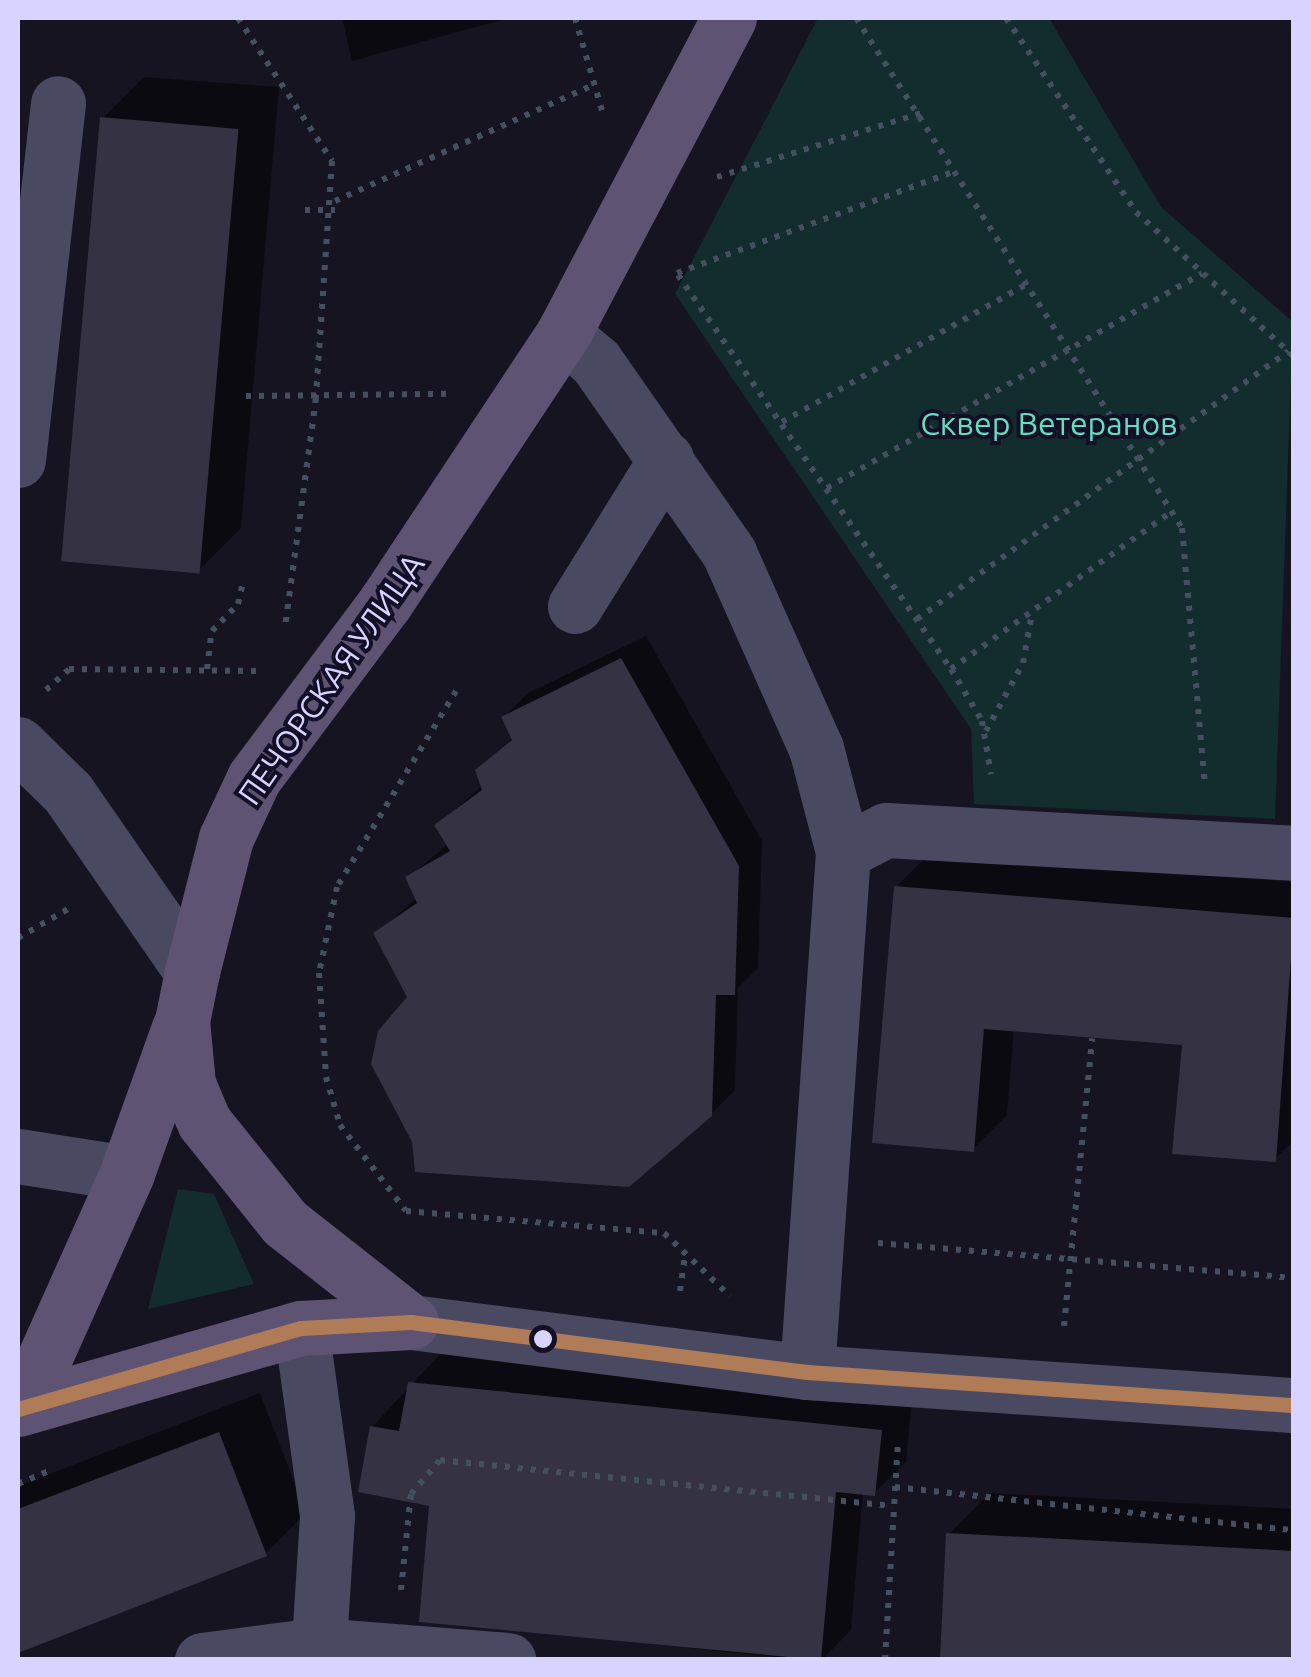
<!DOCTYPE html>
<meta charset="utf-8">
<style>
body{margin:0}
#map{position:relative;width:1311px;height:1677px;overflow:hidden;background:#161421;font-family:Ubuntu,sans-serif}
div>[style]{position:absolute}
.green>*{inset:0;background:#132c2d}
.shadow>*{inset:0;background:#0007}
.building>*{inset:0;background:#343243;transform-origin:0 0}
.path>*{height:6px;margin-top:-3px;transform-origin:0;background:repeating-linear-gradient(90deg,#44505f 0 5px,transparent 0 13px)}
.minor>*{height:55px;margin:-27.5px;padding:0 27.5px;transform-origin:27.5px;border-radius:27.5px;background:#4a4962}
.major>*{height:55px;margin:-27.5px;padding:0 27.5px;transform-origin:27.5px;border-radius:27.5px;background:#5e5373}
.bus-1>*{height:15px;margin:-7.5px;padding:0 7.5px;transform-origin:7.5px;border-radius:7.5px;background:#b07c57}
.dots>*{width:28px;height:28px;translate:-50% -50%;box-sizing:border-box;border:5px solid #130f26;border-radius:50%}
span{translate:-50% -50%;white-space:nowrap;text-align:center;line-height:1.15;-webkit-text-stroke:8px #130f26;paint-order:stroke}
.park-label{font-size:32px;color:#5fe0c0}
.street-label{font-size:32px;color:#d9d4ff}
.frame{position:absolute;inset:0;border:20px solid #d9d4ff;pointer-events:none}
</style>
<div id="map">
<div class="green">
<div style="clip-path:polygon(818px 18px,1049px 18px,1161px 207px,1293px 322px,1275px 819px,974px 804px,971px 729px,675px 294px)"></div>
<div style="clip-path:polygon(178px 1189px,214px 1194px,254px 1284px,148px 1309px)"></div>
</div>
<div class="shadow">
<div style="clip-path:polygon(342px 18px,509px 18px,352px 61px)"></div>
<div style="clip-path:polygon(144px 77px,279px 87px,241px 528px,200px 569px,103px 118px)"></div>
<div style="clip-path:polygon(646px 636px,762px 841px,758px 968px,738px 988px,735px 1090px,710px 1115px,410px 997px,376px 934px,417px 898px,408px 878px,448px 844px,437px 825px,483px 785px,478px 770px,513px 737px,504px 717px,528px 693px)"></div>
<div style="clip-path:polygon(930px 853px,1294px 882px,1294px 1140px,1275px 1159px,1184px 1043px,1014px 1029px,1007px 1115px,973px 1149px,896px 887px)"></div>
<div style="clip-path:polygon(442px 1352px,912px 1400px,906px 1462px,874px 1493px,863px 1492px,851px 1630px,822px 1660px,802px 1660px,421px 1619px,432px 1504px,372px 1427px)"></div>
<div style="clip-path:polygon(260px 1393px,306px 1513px,265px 1554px,18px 1651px,18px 1486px)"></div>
<div style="clip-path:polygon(990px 1493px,1294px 1509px,1294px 1660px,949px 1534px)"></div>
</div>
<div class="building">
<div style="left:100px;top:117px;width:139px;height:446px;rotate:5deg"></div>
<div style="clip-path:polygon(621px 658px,739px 866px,735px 995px,716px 995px,712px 1116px,629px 1187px,415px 1172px,412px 1142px,371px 1064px,378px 1031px,407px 997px,373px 933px,417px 903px,405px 877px,450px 851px,434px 825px,482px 790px,475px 770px,512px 740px,501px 717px)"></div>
<div style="clip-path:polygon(894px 886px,1294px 918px,1276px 1162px,1172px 1154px,1182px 1045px,984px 1029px,974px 1152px,872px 1143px)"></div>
<div style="clip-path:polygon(408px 1382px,882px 1430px,875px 1496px,836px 1492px,821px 1660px,419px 1622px,429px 1506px,358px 1492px,370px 1426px,399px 1431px)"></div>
<div style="clip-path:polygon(219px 1432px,267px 1556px,18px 1653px,18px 1509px)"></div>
<div style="clip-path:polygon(946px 1533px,1294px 1551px,1294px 1660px,940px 1660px)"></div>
</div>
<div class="path">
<div style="left:238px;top:18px;width:171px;rotate:56.7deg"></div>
<div style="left:332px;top:161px;width:238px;rotate:93.9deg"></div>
<div style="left:316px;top:398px;width:231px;rotate:97.7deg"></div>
<div style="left:575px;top:18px;width:103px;rotate:73.7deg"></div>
<div style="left:856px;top:18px;width:605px;rotate:57.41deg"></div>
<div style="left:1182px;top:528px;width:258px;rotate:84.9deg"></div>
<div style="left:1006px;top:18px;width:234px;rotate:56.2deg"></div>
<div style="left:1136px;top:212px;width:214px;rotate:42.5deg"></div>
<div style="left:717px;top:177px;width:214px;rotate:-17.4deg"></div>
<div style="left:335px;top:201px;width:283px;rotate:-24.2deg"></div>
<div style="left:305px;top:210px;width:30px"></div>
<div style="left:677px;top:273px;width:297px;rotate:-20.1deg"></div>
<div style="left:678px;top:275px;width:479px;rotate:55.3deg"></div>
<div style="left:951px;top:669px;width:61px;rotate:59.2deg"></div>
<div style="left:982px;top:721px;width:54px;rotate:80.4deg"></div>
<div style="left:246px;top:396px;width:204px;rotate:-0.6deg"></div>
<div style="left:782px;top:422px;width:281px;rotate:-29.4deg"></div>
<div style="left:827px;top:488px;width:432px;rotate:-29.8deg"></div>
<div style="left:917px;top:619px;width:458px;rotate:-35.8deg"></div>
<div style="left:207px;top:669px;width:38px;rotate:-83deg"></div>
<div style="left:212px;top:631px;width:37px;rotate:-46deg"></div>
<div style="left:238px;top:604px;width:22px;rotate:-77deg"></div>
<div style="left:951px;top:669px;width:270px;rotate:-35.5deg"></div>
<div style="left:46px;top:690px;width:31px;rotate:-42deg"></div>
<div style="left:69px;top:669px;width:187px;rotate:0.6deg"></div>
<div style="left:456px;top:691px;width:229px;rotate:121.3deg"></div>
<div style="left:337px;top:887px;width:88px;rotate:101.8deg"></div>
<div style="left:319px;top:973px;width:104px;rotate:86.1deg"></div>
<div style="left:326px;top:1077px;width:50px;rotate:73.7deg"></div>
<div style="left:340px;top:1125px;width:108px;rotate:52.5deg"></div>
<div style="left:406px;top:1211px;width:259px;rotate:4.9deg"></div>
<div style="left:664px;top:1233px;width:91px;rotate:43.7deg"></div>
<div style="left:986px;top:731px;width:77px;rotate:-61.4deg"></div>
<div style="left:1023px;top:663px;width:51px;rotate:-79.8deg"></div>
<div style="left:18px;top:938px;width:64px;rotate:-30.2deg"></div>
<div style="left:878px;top:1243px;width:417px;rotate:4.8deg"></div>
<div style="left:680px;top:1291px;width:37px;rotate:-82deg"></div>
<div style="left:1064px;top:1326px;width:289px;rotate:-84.4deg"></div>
<div style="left:18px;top:1484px;width:34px;rotate:-23deg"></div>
<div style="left:895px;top:1487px;width:401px;rotate:6.2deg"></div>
<div style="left:401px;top:1590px;width:97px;rotate:-84.1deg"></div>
<div style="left:411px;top:1494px;width:45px;rotate:-49.5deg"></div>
<div style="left:440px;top:1460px;width:455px;rotate:5.8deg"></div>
<div style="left:885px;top:1660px;width:218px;rotate:-86.6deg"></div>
</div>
<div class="minor">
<div style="left:563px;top:334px;width:43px;rotate:40.3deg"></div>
<div style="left:596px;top:362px;width:233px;rotate:55.1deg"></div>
<div style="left:729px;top:553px;width:214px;rotate:66deg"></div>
<div style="left:816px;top:748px;width:107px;rotate:75.4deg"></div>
<div style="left:843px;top:852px;width:521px;rotate:93.96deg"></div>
<div style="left:18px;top:460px;width:359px;rotate:-83.6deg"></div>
<div style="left:575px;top:606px;width:173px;rotate:-58.2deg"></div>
<div style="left:18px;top:744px;width:70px;rotate:44.4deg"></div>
<div style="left:68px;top:793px;width:218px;rotate:55.3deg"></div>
<div style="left:843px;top:852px;width:48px;rotate:-27.1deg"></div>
<div style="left:886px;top:830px;width:409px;rotate:3.2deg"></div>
<div style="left:18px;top:1156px;width:110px;rotate:8.9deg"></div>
<div style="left:411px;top:1322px;width:399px;rotate:7.2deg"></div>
<div style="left:807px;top:1372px;width:488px;rotate:3.9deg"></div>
<div style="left:301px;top:1328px;width:190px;rotate:82.1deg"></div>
<div style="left:327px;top:1516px;width:144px;rotate:93.6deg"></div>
<div style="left:202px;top:1660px;width:116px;rotate:-7.4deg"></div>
<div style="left:317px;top:1645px;width:192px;rotate:4.5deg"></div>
</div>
<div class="major">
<div style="left:411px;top:1322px;width:160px;rotate:-141.8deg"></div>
<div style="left:285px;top:1223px;width:129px;rotate:-128.7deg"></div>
<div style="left:204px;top:1122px;width:41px;rotate:-112.8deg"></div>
<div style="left:188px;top:1084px;width:63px;rotate:-95.4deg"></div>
<div style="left:182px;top:1021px;width:50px;rotate:-78.5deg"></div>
<div style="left:192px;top:972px;width:138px;rotate:-75.8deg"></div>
<div style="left:226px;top:838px;width:66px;rotate:-65deg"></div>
<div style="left:254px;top:778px;width:219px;rotate:-53.2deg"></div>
<div style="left:385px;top:603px;width:323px;rotate:-56.5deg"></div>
<div style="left:563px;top:334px;width:357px;rotate:-62.3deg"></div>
<div style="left:23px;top:1406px;width:255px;rotate:-65.9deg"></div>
<div style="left:127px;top:1173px;width:154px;rotate:-70.3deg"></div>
<div style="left:18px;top:1409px;width:294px;rotate:-16deg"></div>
<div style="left:301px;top:1328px;width:110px;rotate:-3.1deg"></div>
</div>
<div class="bus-1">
<div style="left:18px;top:1409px;width:294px;rotate:-16deg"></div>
<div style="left:301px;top:1328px;width:110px;rotate:-3.1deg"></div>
<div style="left:411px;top:1322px;width:399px;rotate:7.2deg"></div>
<div style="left:807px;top:1372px;width:488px;rotate:3.9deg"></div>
</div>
<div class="dots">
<div style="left:543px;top:1339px;background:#d9d4ff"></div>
</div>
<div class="park-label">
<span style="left:1049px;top:423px">Сквер Ветеранов</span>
</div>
<div class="street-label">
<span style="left:331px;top:679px;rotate:-55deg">ПЕЧОРСКАЯ УЛИЦА</span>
</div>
<div class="frame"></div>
</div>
